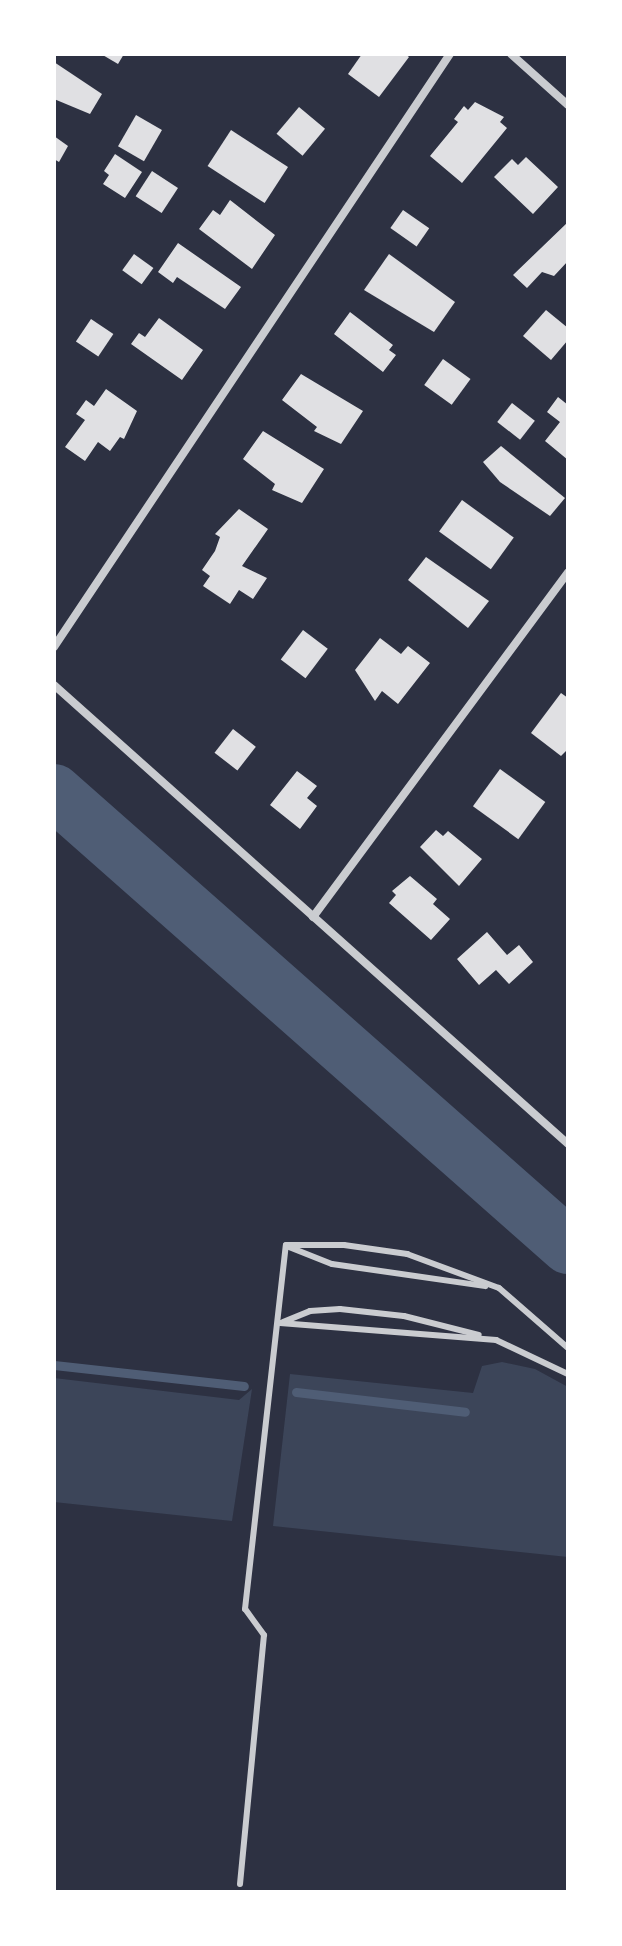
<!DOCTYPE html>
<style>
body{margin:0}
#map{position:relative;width:622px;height:1946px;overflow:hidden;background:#2d3142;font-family:"Archivo Narrow",sans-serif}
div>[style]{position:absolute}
.green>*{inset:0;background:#3c4559}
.stream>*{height:9px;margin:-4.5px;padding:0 4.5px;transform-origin:4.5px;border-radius:4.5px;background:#4f5d75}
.river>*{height:56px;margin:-28px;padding:0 28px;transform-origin:28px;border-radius:28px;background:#4f5d75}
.building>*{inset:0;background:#e0e0e3;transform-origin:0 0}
.service>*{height:6px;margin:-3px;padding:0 3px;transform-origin:3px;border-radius:3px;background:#caccd0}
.minor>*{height:8px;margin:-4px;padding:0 4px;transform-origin:4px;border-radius:4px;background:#caccd0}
span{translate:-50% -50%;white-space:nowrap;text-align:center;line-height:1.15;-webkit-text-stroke:8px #fff;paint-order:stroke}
.frame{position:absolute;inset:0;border:56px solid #fff;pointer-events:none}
</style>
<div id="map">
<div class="green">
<div style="clip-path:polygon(502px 1362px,535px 1369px,568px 1387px,568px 1557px,273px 1526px,290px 1374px,473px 1393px,482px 1366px)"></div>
<div style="clip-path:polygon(54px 1378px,239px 1400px,252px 1389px,232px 1521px,54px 1502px)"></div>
</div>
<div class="stream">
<div style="left:54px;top:1365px;width:191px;rotate:6.3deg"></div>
<div style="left:296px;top:1392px;width:170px;rotate:6.7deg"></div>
</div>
<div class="river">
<div style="left:54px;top:792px;width:686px;rotate:41.45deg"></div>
</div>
<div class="building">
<div style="clip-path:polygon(101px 54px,124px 54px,118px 64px)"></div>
<div style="clip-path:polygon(362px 54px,405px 54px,409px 57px,379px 97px,348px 74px)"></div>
<div style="clip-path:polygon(54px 62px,102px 94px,90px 114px,54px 99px)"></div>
<div style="clip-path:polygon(475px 102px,504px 117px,500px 122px,507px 128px,462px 183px,430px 156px,458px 122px,454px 119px,464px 106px,468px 110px)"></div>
<div style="left:299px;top:107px;width:34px;height:35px;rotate:40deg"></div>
<div style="left:136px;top:115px;width:30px;height:36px;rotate:30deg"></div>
<div style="left:231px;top:130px;width:68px;height:43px;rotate:33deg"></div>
<div style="clip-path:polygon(54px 136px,68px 146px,59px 162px,54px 159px)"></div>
<div style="clip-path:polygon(115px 154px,142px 172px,125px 198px,103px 184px,109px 175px,104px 171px)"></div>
<div style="clip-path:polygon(526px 157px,558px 187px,533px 214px,494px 177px,512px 159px,518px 165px)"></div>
<div style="left:152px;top:171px;width:31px;height:30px;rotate:33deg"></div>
<div style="clip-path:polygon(230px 200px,275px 235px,252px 269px,199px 229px,213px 210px,220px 215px)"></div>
<div style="left:403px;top:210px;width:32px;height:22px;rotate:35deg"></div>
<div style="clip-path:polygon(568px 222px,568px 261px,554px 276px,542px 272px,527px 288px,513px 275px)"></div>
<div style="clip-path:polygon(178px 243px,241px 287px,225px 309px,177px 277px,173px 283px,158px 272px)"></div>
<div style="left:134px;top:254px;width:24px;height:20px;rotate:36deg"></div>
<div style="clip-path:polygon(389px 254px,455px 302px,434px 332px,364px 290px)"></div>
<div style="clip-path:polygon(546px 310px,568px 328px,568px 340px,551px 360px,523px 336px)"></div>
<div style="clip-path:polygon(350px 312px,393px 345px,389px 350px,396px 355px,383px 372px,334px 334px)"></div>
<div style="clip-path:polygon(159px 318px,203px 350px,182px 380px,131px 344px,139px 333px,145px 337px)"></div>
<div style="left:91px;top:319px;width:27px;height:27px;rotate:34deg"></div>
<div style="left:443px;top:359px;width:34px;height:32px;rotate:36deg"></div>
<div style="clip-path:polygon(301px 374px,363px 411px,341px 444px,314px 431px,317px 427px,282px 400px)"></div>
<div style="clip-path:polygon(106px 389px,137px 411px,124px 439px,120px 437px,110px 451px,98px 442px,85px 461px,65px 447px,85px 420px,76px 414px,86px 400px,94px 406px)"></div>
<div style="clip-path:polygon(558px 397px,568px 405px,568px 460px,545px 441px,560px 422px,547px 412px)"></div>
<div style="left:512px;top:403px;width:29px;height:24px;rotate:38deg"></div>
<div style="clip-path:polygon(263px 431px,324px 469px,302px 503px,272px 490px,275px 484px,243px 459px)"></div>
<div style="clip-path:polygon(501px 446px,565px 498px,550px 516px,500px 482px,483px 462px)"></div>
<div style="left:462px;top:500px;width:64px;height:39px;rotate:36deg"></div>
<div style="clip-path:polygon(239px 509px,268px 529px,242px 566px,267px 578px,253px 599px,239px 590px,230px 604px,203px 586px,210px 576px,202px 570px,215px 551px,220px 537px,215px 534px)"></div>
<div style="clip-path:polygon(426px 557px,489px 601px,468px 628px,408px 580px)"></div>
<div style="left:303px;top:630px;width:31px;height:37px;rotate:37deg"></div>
<div style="clip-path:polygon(380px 638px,401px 654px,408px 646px,430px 663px,398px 704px,382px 691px,375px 701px,355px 670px)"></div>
<div style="clip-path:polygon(561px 693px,568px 698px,568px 749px,561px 756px,531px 733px)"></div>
<div style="left:233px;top:729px;width:29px;height:30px;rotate:38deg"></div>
<div style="left:500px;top:769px;width:56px;height:46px;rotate:36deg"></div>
<div style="clip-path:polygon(297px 771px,317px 786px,307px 798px,317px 806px,300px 829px,270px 805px)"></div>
<div style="clip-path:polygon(436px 830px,443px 836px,448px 831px,482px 859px,459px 886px,420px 847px)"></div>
<div style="clip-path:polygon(410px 876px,437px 899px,433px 904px,450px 919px,431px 940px,389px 903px,396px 895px,392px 891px)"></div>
<div style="clip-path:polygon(487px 932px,507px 955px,519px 945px,533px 962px,509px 984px,496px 970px,479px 985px,457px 959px)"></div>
</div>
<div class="service">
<div style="left:286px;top:1245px;width:58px"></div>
<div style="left:344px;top:1245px;width:64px;rotate:8.1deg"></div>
<div style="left:407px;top:1254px;width:98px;rotate:20.3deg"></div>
<div style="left:499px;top:1288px;width:91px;rotate:41deg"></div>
<div style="left:289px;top:1247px;width:46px;rotate:21.6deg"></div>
<div style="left:332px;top:1264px;width:155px;rotate:8.2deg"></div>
<div style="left:283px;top:1322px;width:29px;rotate:-22deg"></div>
<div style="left:310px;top:1311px;width:30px;rotate:-4deg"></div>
<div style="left:340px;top:1309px;width:64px;rotate:6.2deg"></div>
<div style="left:404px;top:1316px;width:77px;rotate:14.2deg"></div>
<div style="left:280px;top:1323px;width:217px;rotate:4.5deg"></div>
<div style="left:496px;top:1340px;width:80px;rotate:25.3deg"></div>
<div style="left:240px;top:1884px;width:250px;rotate:-84.5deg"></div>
<div style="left:264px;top:1635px;width:32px;rotate:-126deg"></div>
<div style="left:245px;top:1609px;width:366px;rotate:-83.6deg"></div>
</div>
<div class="minor">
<div style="left:511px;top:54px;width:76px;rotate:41.8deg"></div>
<div style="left:54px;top:647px;width:713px;rotate:-56.27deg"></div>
<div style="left:54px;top:685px;width:689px;rotate:41.76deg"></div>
<div style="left:313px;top:917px;width:429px;rotate:-53.5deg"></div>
</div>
<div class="frame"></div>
</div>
